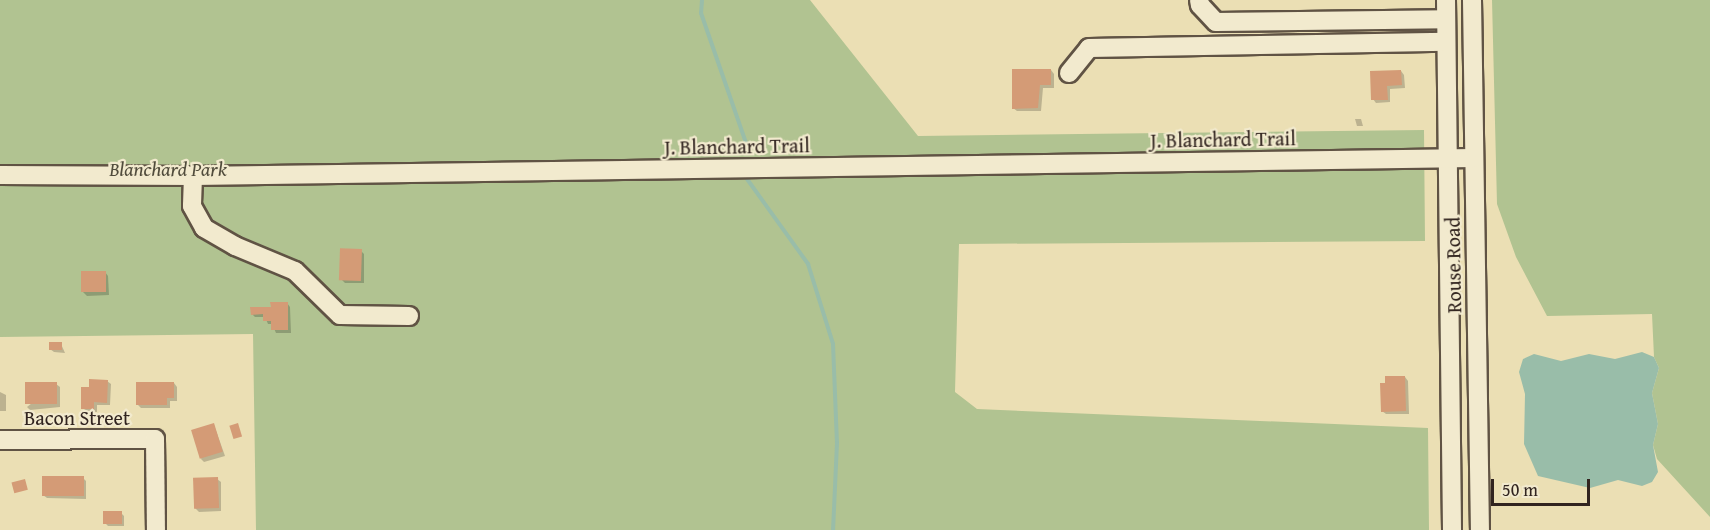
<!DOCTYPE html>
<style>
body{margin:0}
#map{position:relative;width:1710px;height:530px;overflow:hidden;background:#ebdfb4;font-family:"Gentium Book Plus",serif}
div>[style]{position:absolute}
.green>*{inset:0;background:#b1c391}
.water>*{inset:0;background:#99bda9}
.shadow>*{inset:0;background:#0003}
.stream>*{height:4px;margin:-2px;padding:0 2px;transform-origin:2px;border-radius:2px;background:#99bda9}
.building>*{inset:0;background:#d49b76;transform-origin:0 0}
.roads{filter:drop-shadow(2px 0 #605344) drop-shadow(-2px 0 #605344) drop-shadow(0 2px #605344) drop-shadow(0 -2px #605344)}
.minor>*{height:18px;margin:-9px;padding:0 9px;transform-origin:9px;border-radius:9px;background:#f2eace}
span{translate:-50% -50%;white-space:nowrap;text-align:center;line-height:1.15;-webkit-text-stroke:4.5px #f2eace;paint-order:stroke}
.street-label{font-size:20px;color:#31241f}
.park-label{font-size:20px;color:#514c3c;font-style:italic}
.scale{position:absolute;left:1491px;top:479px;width:99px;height:27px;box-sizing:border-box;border:3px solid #31241f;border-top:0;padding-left:8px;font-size:18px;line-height:21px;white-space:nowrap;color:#31241f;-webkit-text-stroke:4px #f2eace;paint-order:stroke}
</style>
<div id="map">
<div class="green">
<div style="clip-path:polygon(0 0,810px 0,918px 136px,1424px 130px,1425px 241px,959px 244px,955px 392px,977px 409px,1428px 428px,1429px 530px,256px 530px,253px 334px,0 337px)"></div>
<div style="clip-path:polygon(1492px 0,1710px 0,1710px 517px,1657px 459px,1653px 445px,1658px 424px,1652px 393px,1659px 368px,1654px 357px,1652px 314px,1547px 316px,1516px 257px,1497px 204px)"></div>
</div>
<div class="water">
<div style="clip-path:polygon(1642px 352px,1654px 357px,1659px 368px,1652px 393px,1658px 424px,1653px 445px,1658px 472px,1652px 482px,1642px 486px,1618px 480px,1590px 488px,1538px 476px,1524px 444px,1525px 394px,1519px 372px,1523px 359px,1534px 354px,1561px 361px,1589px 354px,1615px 359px)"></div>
</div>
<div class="shadow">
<div style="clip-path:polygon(1051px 70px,1054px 74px,1054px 88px,1043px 88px,1041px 111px,1017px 111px,1013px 108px)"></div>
<div style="clip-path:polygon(1401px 71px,1404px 75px,1405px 88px,1390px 89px,1390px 102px,1376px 103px,1373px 99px)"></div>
<div style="clip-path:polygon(1355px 119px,1361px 119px,1363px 126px,1357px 126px)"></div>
<div style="clip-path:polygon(361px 251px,364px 254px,364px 283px,345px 283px,342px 280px)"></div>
<div style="clip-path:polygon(105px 272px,108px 276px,109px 295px,87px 296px,83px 292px)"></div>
<div style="clip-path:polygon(287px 303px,290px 307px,291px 333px,276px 333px,272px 324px,268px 324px,265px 317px,255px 317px,252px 314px)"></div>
<div style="clip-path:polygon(61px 344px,65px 353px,54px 352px,50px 349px)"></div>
<div style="clip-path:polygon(1405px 377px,1408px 381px,1409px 414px,1386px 414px,1382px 411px)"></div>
<div style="clip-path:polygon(107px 381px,111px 384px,110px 405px,97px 405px,97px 412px,86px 411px,83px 408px,91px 389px)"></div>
<div style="clip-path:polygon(174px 383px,177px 387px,177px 401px,170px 401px,170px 408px,141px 408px,138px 405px)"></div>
<div style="clip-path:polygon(56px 384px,60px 387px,60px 407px,30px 410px,27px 407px)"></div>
<div style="clip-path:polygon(0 392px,6px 395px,6px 411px,0 411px)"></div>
<div style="clip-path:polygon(214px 425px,225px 456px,204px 462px,201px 459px)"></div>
<div style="clip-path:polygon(83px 478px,86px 481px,86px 499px,47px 498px,43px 495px)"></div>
<div style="clip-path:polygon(217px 479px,221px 482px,221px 511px,199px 512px,195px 508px)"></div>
<div style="clip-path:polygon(121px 513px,124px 516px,124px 526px,108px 526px,105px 523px)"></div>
</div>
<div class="stream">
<div style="left:702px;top:0;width:13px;rotate:94deg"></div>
<div style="left:701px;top:13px;width:138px;rotate:70.9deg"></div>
<div style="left:747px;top:179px;width:105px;rotate:54.3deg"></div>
<div style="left:808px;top:264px;width:84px;rotate:72.6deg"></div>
<div style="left:833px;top:344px;width:99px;rotate:87.7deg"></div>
<div style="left:837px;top:443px;width:87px;rotate:92.6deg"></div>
</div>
<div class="building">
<div style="clip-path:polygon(1012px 69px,1051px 69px,1051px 85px,1040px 85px,1038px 108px,1012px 109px)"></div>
<div style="clip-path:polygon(1401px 70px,1402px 85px,1387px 86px,1388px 100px,1371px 100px,1370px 71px)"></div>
<div style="left:362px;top:249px;width:32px;height:22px;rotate:92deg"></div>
<div style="left:106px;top:271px;width:21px;height:25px;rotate:90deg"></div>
<div style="clip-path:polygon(270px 302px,288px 302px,288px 330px,271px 330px,271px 321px,263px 321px,263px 314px,251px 315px,250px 307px,271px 307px)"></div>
<div style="left:49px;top:342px;width:13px;height:8px"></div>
<div style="clip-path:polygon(1385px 376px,1405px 376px,1406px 411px,1381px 412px,1380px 383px,1385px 383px)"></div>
<div style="clip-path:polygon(89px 379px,108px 380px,107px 403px,94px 402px,94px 409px,81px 409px,81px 387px,89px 387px)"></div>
<div style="left:57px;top:382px;width:22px;height:32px;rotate:90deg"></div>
<div style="clip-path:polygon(136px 382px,174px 382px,174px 398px,167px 398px,167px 405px,136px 405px)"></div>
<div style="left:214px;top:423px;width:30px;height:24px;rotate:73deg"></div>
<div style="left:238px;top:423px;width:14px;height:9px;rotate:73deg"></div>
<div style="left:42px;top:476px;width:42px;height:20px"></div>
<div style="left:218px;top:477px;width:31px;height:25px;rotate:88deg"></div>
<div style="left:25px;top:479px;width:11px;height:14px;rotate:75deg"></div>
<div style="left:103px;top:511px;width:19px;height:13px"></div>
</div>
<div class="roads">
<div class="minor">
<div style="left:1199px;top:0;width:5px;rotate:79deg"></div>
<div style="left:1200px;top:5px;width:23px;rotate:47deg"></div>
<div style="left:1216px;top:22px;width:230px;rotate:-0.7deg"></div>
<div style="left:1446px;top:0;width:530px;rotate:89.35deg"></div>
<div style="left:1472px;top:0;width:530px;rotate:89.14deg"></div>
<div style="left:1069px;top:73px;width:32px;rotate:-51deg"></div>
<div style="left:1089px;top:48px;width:357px;rotate:-1deg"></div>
<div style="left:0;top:175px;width:193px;rotate:0.3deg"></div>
<div style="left:193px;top:176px;width:1281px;rotate:-0.81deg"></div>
<div style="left:193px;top:176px;width:30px;rotate:92deg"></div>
<div style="left:192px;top:206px;width:25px;rotate:61deg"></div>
<div style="left:204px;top:228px;width:36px;rotate:30deg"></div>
<div style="left:235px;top:246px;width:65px;rotate:22.6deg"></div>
<div style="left:295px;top:271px;width:63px;rotate:44.4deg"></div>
<div style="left:340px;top:315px;width:69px;rotate:0.8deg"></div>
<div style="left:0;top:440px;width:155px;rotate:-0.4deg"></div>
<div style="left:155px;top:439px;width:91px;rotate:89.4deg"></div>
</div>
</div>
<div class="street-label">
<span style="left:1223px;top:139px;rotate:-1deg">J. Blanchard Trail</span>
<span style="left:737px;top:146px;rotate:-1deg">J. Blanchard Trail</span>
<span style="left:1453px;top:265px;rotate:-91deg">Rouse Road</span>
<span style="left:77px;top:417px">Bacon Street</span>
</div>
<div class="park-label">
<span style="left:168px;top:168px">Blanchard Park</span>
</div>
<div class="scale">50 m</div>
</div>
